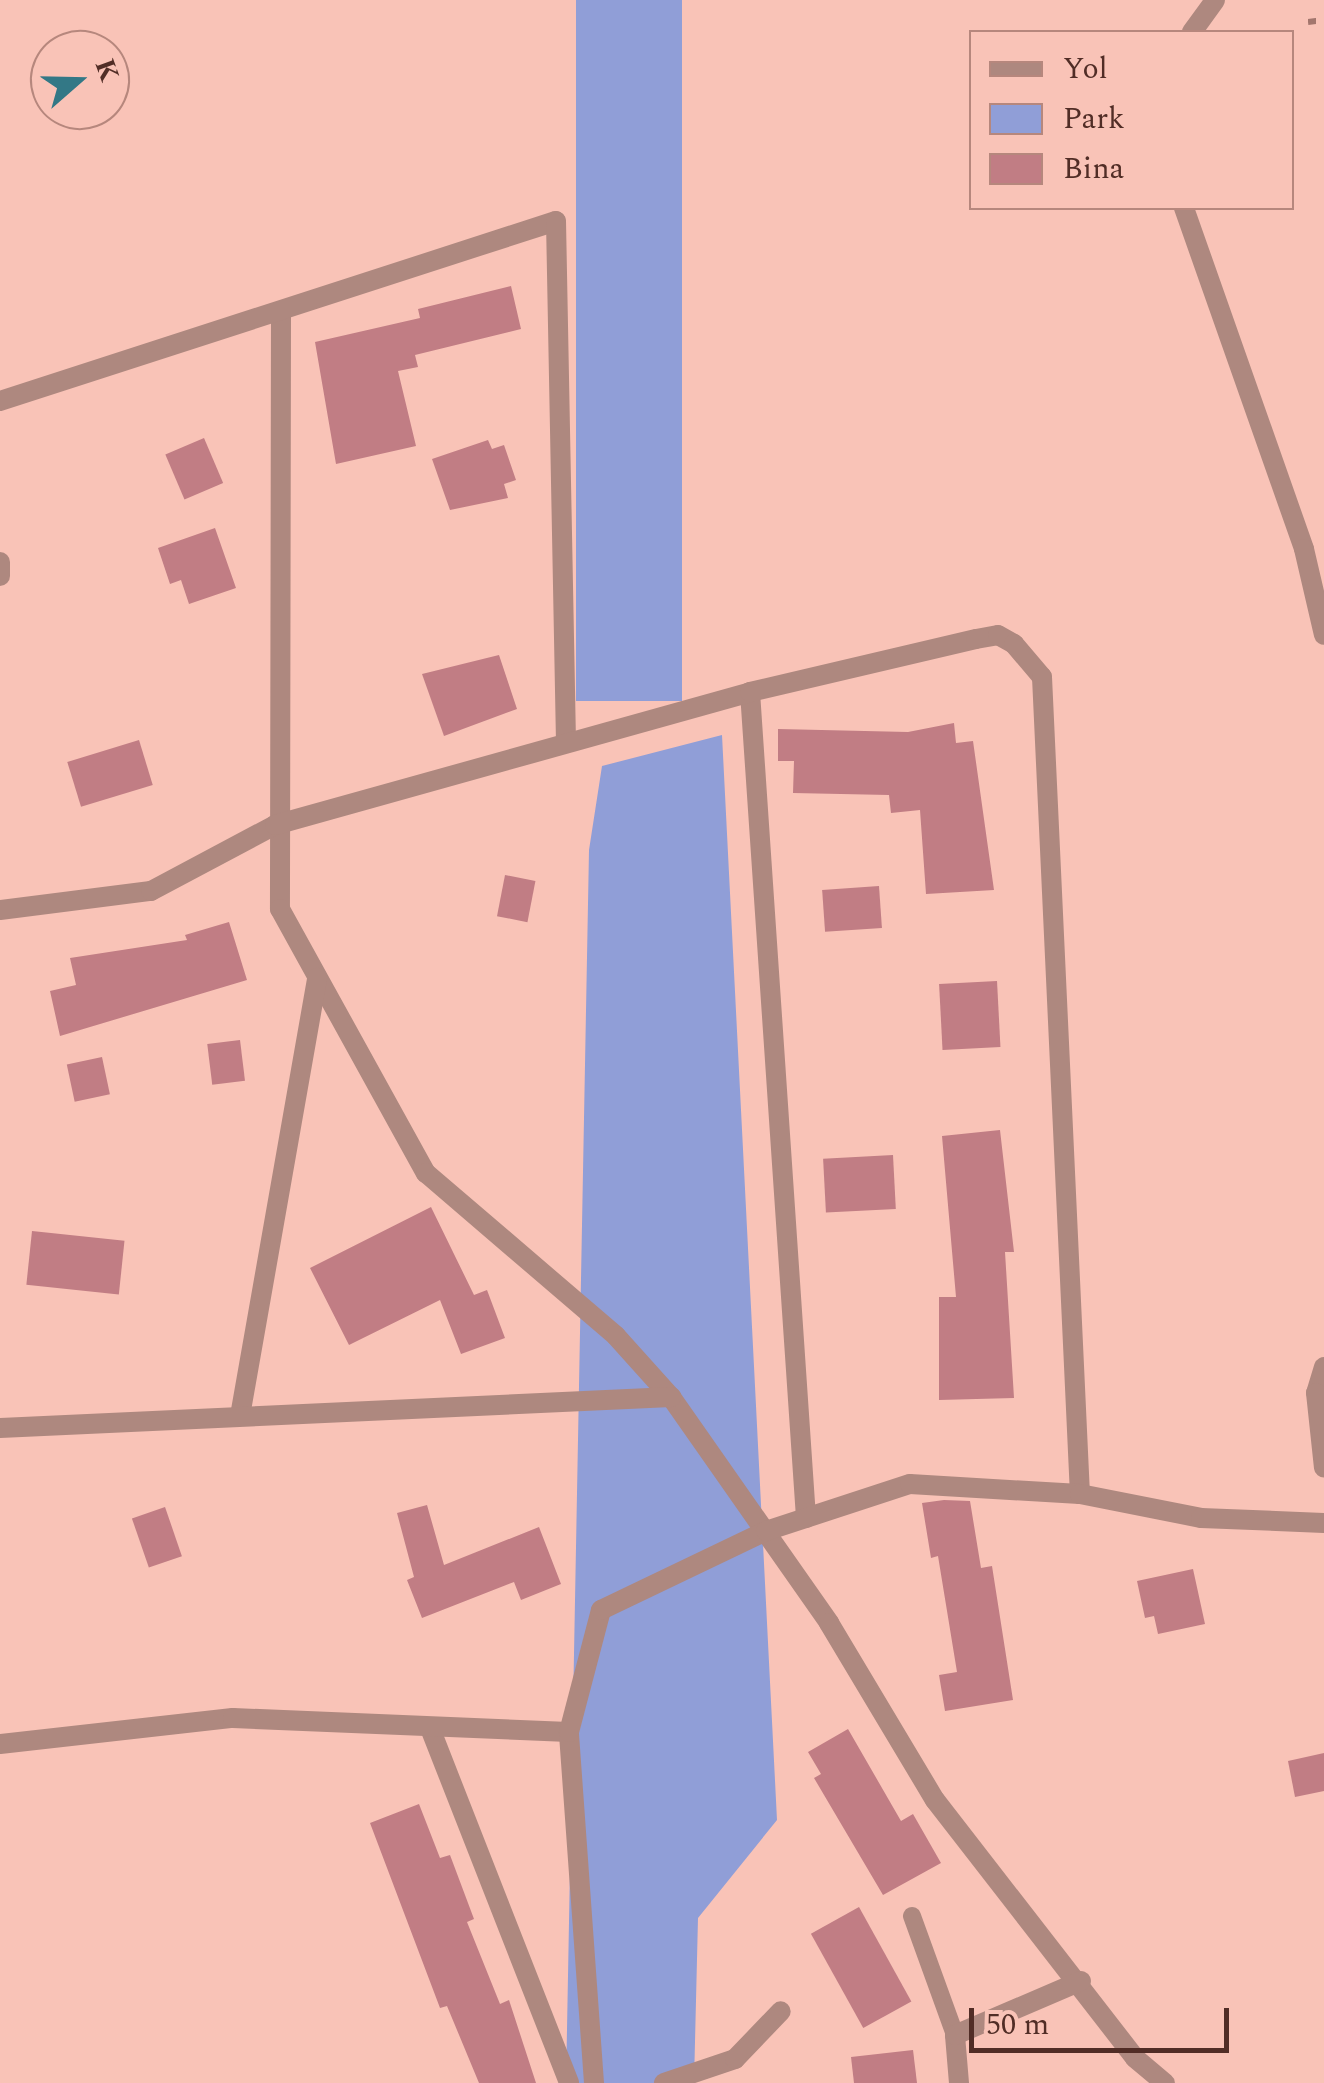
<!DOCTYPE html>
<style>
body{margin:0}
#map{position:relative;width:1324px;height:2083px;overflow:hidden;background:#f9c3b7;font-family:Spectral,serif}
div>[style]{position:absolute}
.green>*{inset:0;background:#909ed7;transform-origin:0 0}
.building>*{inset:0;background:#c17d84;transform-origin:0 0}
.path>*{height:6px;margin-top:-3px;transform-origin:0;background:repeating-linear-gradient(90deg,#a3766d 0 8px,transparent 0 16px)}
.lane>*{height:18px;margin:-9px;padding:0 9px;transform-origin:9px;border-radius:9px;background:#ae887f}
.street>*{height:20px;margin:-10px;padding:0 10px;transform-origin:10px;border-radius:10px;background:#ae887f}
span{translate:-50% -50%;white-space:nowrap;text-align:center;line-height:1.15;-webkit-text-stroke:9px #f9c3b7;paint-order:stroke}
.legend{position:absolute;left:969px;top:30px;width:325px;height:180px;box-sizing:border-box;background:#f9c3b7;border:2px solid #b6877d;margin:0;padding:12px 18px;list-style:none;font-size:30px;color:#512d26}
.legend li{display:flex;align-items:center;gap:20px;height:50px}
.legend b{width:50px;border:2px solid #b6877d}
.north{position:absolute;left:30px;top:30px;width:100px;height:100px;box-sizing:border-box;background:#f9c3b7;border:2px solid #b6877d;border-radius:50%;rotate:70deg;font-size:28px;font-weight:700;line-height:40px;text-align:center;color:#512d26}
.north::after{content:'';display:block;margin:auto;width:35px;height:45px;background:#337886;clip-path:polygon(50% 0,100% 100%,50% 72%,0 100%)}
.scale{position:absolute;left:969px;top:2008px;width:260px;height:45px;box-sizing:border-box;border:5px solid #512d26;border-top:0;padding-left:12px;font-size:30px;line-height:35px;white-space:nowrap;color:#512d26;-webkit-text-stroke:8px #f9c3b7;paint-order:stroke}
</style>
<div id="map">
<div class="green">
<div style="left:576px;top:0;width:106px;height:701px"></div>
<div style="clip-path:polygon(722px 735px,777px 1820px,698px 1918px,694px 2083px,566px 2083px,589px 850px,602px 766px)"></div>
</div>
<div class="building">
<div style="clip-path:polygon(511px 286px,521px 329px,415px 355px,418px 367px,398px 371px,416px 446px,336px 464px,315px 342px,420px 318px,418px 309px)"></div>
<div style="left:204px;top:438px;width:49px;height:42px;rotate:67deg"></div>
<div style="clip-path:polygon(488px 440px,492px 449px,504px 445px,516px 480px,504px 484px,508px 498px,450px 510px,432px 459px)"></div>
<div style="clip-path:polygon(215px 528px,236px 588px,189px 604px,181px 580px,170px 584px,158px 548px)"></div>
<div style="clip-path:polygon(499px 655px,517px 709px,444px 736px,422px 674px)"></div>
<div style="clip-path:polygon(954px 723px,956px 743px,973px 741px,994px 890px,926px 894px,920px 810px,891px 813px,889px 795px,793px 793px,794px 761px,778px 761px,778px 729px,908px 732px)"></div>
<div style="left:139px;top:740px;width:47px;height:75px;rotate:73deg"></div>
<div style="left:505px;top:875px;width:31px;height:42px;rotate:11deg"></div>
<div style="left:879px;top:886px;width:42px;height:57px;rotate:86deg"></div>
<div style="clip-path:polygon(229px 922px,247px 980px,60px 1036px,50px 991px,76px 985px,70px 958px,187px 940px,185px 935px)"></div>
<div style="left:997px;top:981px;width:66px;height:58px;rotate:87deg"></div>
<div style="left:240px;top:1040px;width:41px;height:33px;rotate:83deg"></div>
<div style="left:102px;top:1057px;width:38px;height:36px;rotate:78deg"></div>
<div style="clip-path:polygon(1000px 1130px,1014px 1252px,1005px 1252px,1014px 1398px,939px 1400px,939px 1297px,956px 1297px,942px 1136px)"></div>
<div style="left:893px;top:1155px;width:54px;height:70px;rotate:87deg"></div>
<div style="clip-path:polygon(431px 1207px,474px 1295px,487px 1290px,505px 1338px,461px 1354px,440px 1300px,349px 1345px,310px 1268px)"></div>
<div style="left:32px;top:1231px;width:93px;height:54px;rotate:6deg"></div>
<div style="clip-path:polygon(944px 1500px,970px 1501px,981px 1568px,992px 1566px,1013px 1700px,945px 1711px,939px 1675px,957px 1672px,938px 1556px,931px 1558px,922px 1503px)"></div>
<div style="clip-path:polygon(427px 1505px,444px 1565px,539px 1527px,561px 1584px,521px 1600px,514px 1582px,422px 1618px,407px 1580px,414px 1577px,397px 1513px)"></div>
<div style="left:165px;top:1507px;width:52px;height:35px;rotate:71deg"></div>
<div style="clip-path:polygon(1193px 1569px,1205px 1624px,1158px 1634px,1154px 1616px,1145px 1618px,1137px 1581px)"></div>
<div style="clip-path:polygon(848px 1729px,901px 1821px,913px 1814px,941px 1863px,883px 1895px,814px 1778px,821px 1774px,808px 1752px)"></div>
<div style="clip-path:polygon(1324px 1753px,1324px 1791px,1295px 1797px,1288px 1761px)"></div>
<div style="clip-path:polygon(419px 1804px,440px 1858px,450px 1855px,474px 1919px,467px 1922px,500px 2004px,509px 2000px,536px 2083px,479px 2083px,447px 2006px,440px 2008px,370px 1823px)"></div>
<div style="left:859px;top:1907px;width:108px;height:55px;rotate:61deg"></div>
<div style="clip-path:polygon(913px 2050px,917px 2083px,854px 2083px,851px 2057px)"></div>
</div>
<div class="path">
<div style="left:1308px;top:22px;width:16px;rotate:-7deg"></div>
</div>
<div class="lane">
<div style="left:912px;top:1916px;width:127px;rotate:70.1deg"></div>
</div>
<div class="street">
<div style="left:1192px;top:32px;width:39px;rotate:-54deg"></div>
<div style="left:1184px;top:208px;width:361px;rotate:70.6deg"></div>
<div style="left:1304px;top:549px;width:88px;rotate:76.9deg"></div>
<div style="left:281px;top:311px;width:598px;rotate:90.1deg"></div>
<div style="left:280px;top:909px;width:302px;rotate:61.1deg"></div>
<div style="left:426px;top:1173px;width:250px;rotate:40.6deg"></div>
<div style="left:616px;top:1336px;width:82px;rotate:48deg"></div>
<div style="left:671px;top:1397px;width:276px;rotate:55deg"></div>
<div style="left:829px;top:1623px;width:206px;rotate:59.1deg"></div>
<div style="left:935px;top:1800px;width:326px;rotate:52.2deg"></div>
<div style="left:1135px;top:2058px;width:39px;rotate:40deg"></div>
<div style="left:0;top:401px;width:584px;rotate:-17.94deg"></div>
<div style="left:556px;top:221px;width:522px;rotate:88.9deg"></div>
<div style="left:0;top:562px;width:14px;rotate:90deg"></div>
<div style="left:750px;top:692px;width:828px;rotate:86.12deg"></div>
<div style="left:0;top:910px;width:152px;rotate:-7.2deg"></div>
<div style="left:151px;top:891px;width:140px;rotate:-28deg"></div>
<div style="left:275px;top:825px;width:493px;rotate:-15.6deg"></div>
<div style="left:750px;top:692px;width:232px;rotate:-13.2deg"></div>
<div style="left:976px;top:639px;width:22px;rotate:-10deg"></div>
<div style="left:998px;top:635px;width:18px;rotate:29deg"></div>
<div style="left:1014px;top:644px;width:43px;rotate:49.7deg"></div>
<div style="left:1042px;top:677px;width:818px;rotate:87.34deg"></div>
<div style="left:1324px;top:1367px;width:27px;rotate:107deg"></div>
<div style="left:1316px;top:1393px;width:75px;rotate:83.9deg"></div>
<div style="left:240px;top:1416px;width:445px;rotate:-80deg"></div>
<div style="left:0;top:1428px;width:672px;rotate:-2.65deg"></div>
<div style="left:430px;top:1728px;width:381px;rotate:68.6deg"></div>
<div style="left:0;top:1744px;width:234px;rotate:-6.4deg"></div>
<div style="left:233px;top:1718px;width:336px;rotate:2.4deg"></div>
<div style="left:594px;top:2083px;width:352px;rotate:-94.1deg"></div>
<div style="left:569px;top:1732px;width:126px;rotate:-75.3deg"></div>
<div style="left:601px;top:1610px;width:183px;rotate:-25.6deg"></div>
<div style="left:766px;top:1531px;width:151px;rotate:-18.1deg"></div>
<div style="left:910px;top:1484px;width:170px;rotate:3.4deg"></div>
<div style="left:1080px;top:1494px;width:123px;rotate:11.2deg"></div>
<div style="left:1201px;top:1518px;width:123px;rotate:2.3deg"></div>
<div style="left:664px;top:2083px;width:75px;rotate:-18.7deg"></div>
<div style="left:735px;top:2059px;width:66px;rotate:-46.2deg"></div>
<div style="left:959px;top:2083px;width:48px;rotate:-94.8deg"></div>
<div style="left:955px;top:2035px;width:137px;rotate:-23.2deg"></div>
</div>
<ul class="legend">
<li><b style="height:12px;background:#ae887f"></b>Yol</li>
<li><b style="height:28px;background:#909ed7"></b>Park</li>
<li><b style="height:28px;background:#c17d84"></b>Bina</li>
</ul>
<div class="north">K</div>
<div class="scale">50 m</div>
</div>
